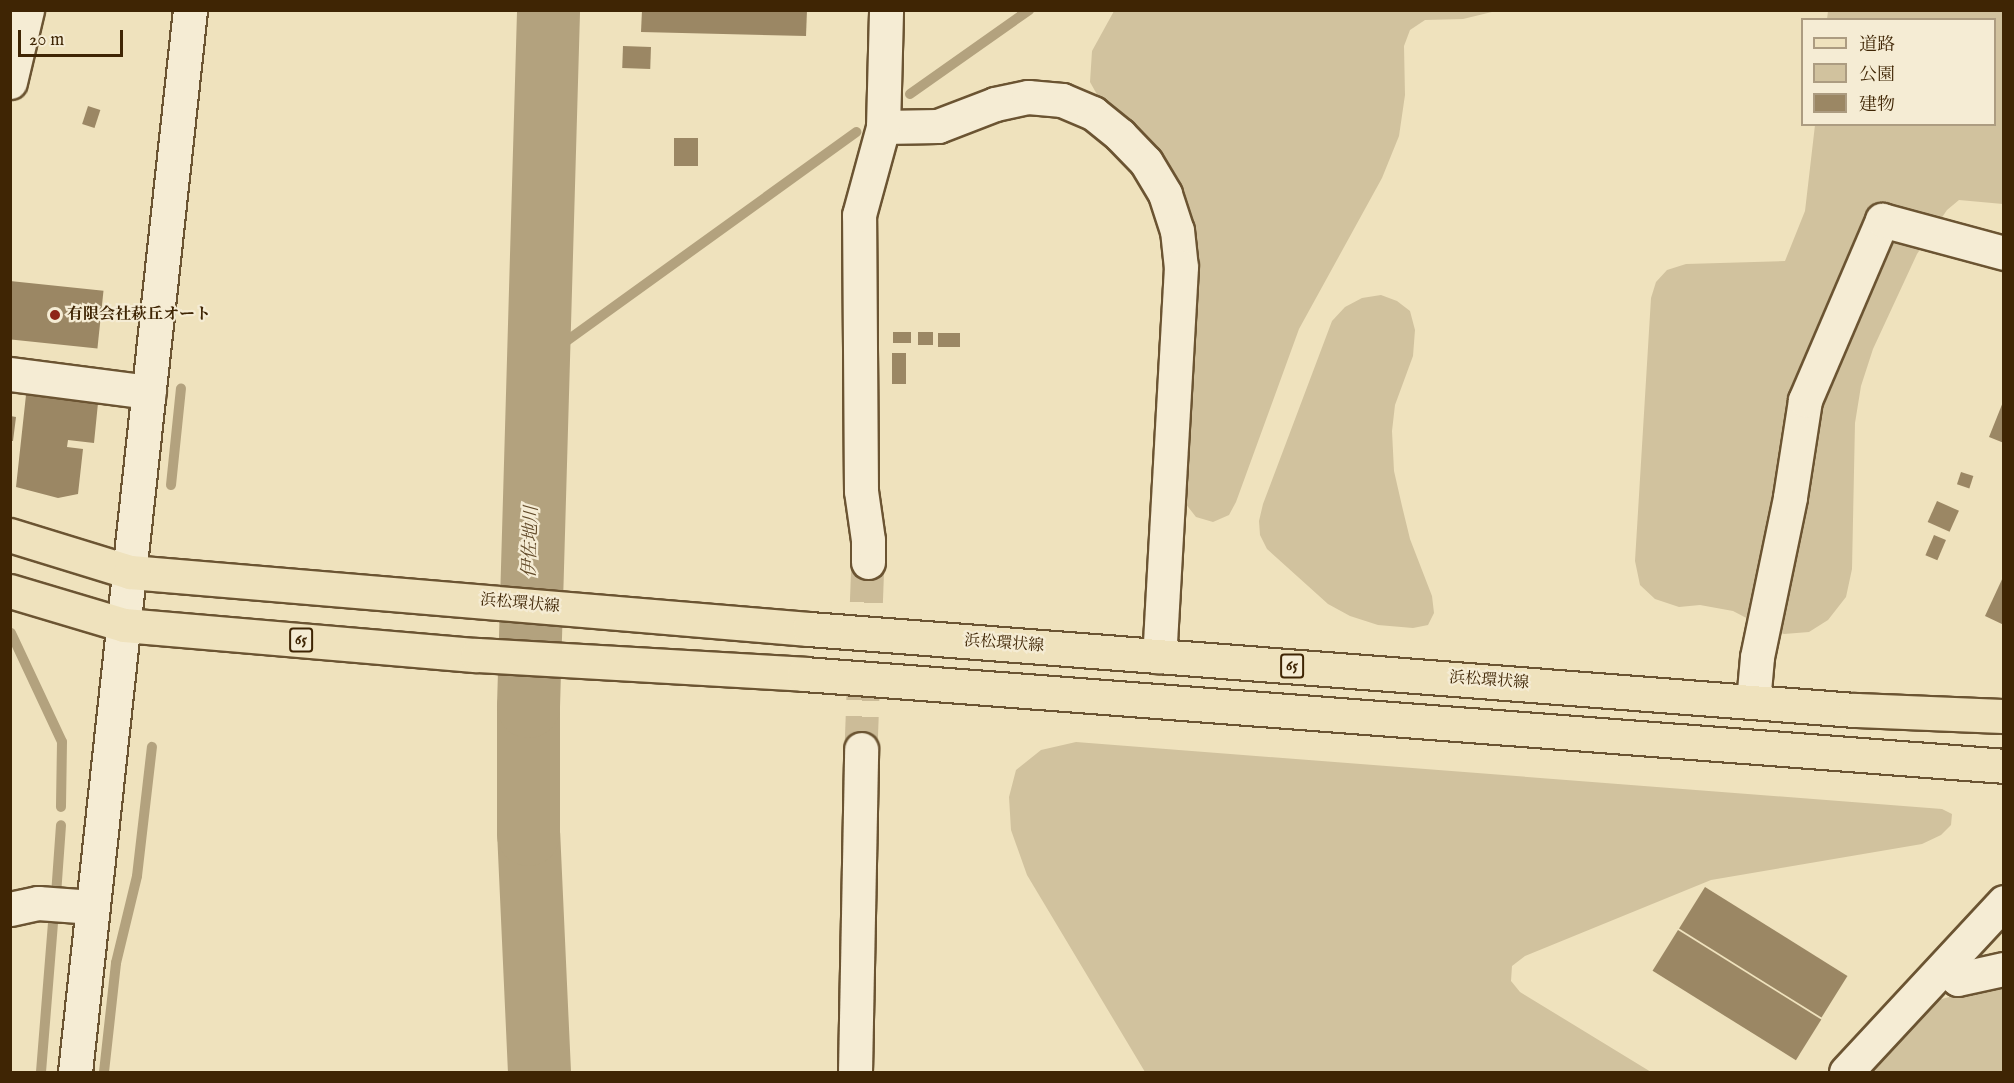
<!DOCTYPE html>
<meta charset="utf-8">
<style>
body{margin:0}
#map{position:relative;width:2014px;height:1083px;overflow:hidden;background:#efe2bd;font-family:"IM FELL English","Noto Serif JP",serif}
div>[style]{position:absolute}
.green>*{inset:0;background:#d1c29e}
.stream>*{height:10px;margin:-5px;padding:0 5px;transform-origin:5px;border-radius:5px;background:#b3a27e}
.river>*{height:63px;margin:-31.5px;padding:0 31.5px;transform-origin:31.5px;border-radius:31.5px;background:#b3a27e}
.building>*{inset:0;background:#9b8764;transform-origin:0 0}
.minor-tunnel>*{height:33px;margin-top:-16.5px;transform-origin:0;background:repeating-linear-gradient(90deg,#ccbc98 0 33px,transparent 0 49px)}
.roads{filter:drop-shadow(2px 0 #6b5432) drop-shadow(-2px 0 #6b5432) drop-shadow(0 2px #6b5432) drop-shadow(0 -2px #6b5432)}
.minor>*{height:33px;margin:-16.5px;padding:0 16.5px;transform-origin:16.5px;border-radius:16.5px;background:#f5ecd4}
.major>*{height:33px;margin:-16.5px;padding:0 16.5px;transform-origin:16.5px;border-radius:16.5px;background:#efe2bd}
.dots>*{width:16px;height:16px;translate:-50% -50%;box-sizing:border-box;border:3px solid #f5ecd4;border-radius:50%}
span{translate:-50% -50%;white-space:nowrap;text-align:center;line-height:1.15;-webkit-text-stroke:4.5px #f5ecd4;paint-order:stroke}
.shield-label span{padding:2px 4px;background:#f5ecd4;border:2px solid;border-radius:4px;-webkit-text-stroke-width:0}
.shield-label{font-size:15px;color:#3f2504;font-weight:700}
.poi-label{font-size:16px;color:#3f2504;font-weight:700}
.left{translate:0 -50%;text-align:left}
.street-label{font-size:16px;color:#3f2504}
.water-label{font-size:18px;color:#624a29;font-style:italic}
.frame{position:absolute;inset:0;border:12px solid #3f2504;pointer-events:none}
.legend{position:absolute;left:1801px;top:18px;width:195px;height:108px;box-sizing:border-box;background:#f5ecd4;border:2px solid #ac9c81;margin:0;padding:8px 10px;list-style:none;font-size:18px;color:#3f2504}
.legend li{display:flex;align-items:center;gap:12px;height:30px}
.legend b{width:30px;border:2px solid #ac9c81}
.scale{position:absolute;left:18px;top:30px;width:105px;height:27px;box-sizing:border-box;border:3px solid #3f2504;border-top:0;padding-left:8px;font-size:18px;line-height:21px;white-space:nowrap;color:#3f2504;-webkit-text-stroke:4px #f5ecd4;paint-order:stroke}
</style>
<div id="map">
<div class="green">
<div style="clip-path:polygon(1114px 11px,1496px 11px,1463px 19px,1425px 20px,1410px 30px,1404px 46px,1405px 95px,1399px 136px,1382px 178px,1299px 329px,1236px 502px,1229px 515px,1213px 522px,1196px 517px,1185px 503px,1182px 488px,1194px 267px,1090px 82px,1092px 51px)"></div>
<div style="clip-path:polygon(1828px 11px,2003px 11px,2003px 204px,1959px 200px,1947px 210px,1917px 254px,1873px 349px,1861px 386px,1855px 423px,1852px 569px,1846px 597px,1828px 620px,1809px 632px,1784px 634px,1758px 624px,1733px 611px,1700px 605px,1679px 607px,1655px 599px,1640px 585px,1635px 561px,1651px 298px,1656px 282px,1667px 270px,1686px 264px,1785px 261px,1805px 211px,1815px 125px,1994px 124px,1994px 20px,1827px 19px)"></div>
<div style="clip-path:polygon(1381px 295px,1397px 301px,1410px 311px,1415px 330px,1413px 356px,1395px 405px,1392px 431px,1394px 471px,1402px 506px,1410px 539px,1432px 596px,1434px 613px,1428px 625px,1413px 628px,1378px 625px,1350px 616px,1328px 604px,1267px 549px,1260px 535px,1259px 521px,1263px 504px,1332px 321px,1345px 307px,1362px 298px)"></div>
<div style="clip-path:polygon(1076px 742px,1942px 809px,1952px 814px,1951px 825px,1941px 835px,1922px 844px,1711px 880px,1525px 956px,1512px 966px,1511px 981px,1520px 992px,1651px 1072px,1145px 1072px,1027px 875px,1011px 830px,1009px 797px,1016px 770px,1041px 750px)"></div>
<div style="clip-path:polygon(2003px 983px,2003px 1072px,1864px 1072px,1934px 1001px)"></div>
</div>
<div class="stream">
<div style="left:910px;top:94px;width:146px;rotate:-35.2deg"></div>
<div style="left:536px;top:363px;width:395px;rotate:-35.8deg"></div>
<div style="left:171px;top:485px;width:97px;rotate:-84.1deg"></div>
<div style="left:11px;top:633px;width:120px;rotate:64.9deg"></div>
<div style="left:62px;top:742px;width:65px;rotate:90.9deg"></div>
<div style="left:56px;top:895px;width:70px;rotate:-85.9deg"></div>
<div style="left:41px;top:1072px;width:163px;rotate:-85.4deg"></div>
<div style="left:104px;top:1072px;width:110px;rotate:-83.7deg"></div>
<div style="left:116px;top:963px;width:89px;rotate:-76.4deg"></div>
<div style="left:137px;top:876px;width:130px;rotate:-83.4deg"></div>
</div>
<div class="river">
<div style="left:539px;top:1072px;width:238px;rotate:-92.6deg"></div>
<div style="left:528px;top:834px;width:128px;rotate:-90deg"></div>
<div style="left:528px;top:706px;width:696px;rotate:-88.35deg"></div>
</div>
<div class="building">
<div style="clip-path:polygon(642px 10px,807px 10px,806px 36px,641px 32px)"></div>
<div style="left:623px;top:46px;width:28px;height:22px;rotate:2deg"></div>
<div style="left:88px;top:106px;width:13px;height:19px;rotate:18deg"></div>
<div style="left:674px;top:138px;width:24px;height:28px"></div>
<div style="left:10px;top:281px;width:94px;height:58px;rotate:6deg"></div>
<div style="left:893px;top:332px;width:18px;height:11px"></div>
<div style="left:918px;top:332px;width:15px;height:13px"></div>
<div style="left:938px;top:333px;width:22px;height:14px"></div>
<div style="left:892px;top:353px;width:14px;height:31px"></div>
<div style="clip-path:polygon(26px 395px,98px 403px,94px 443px,68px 440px,67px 447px,83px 449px,78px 494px,58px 498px,16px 487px)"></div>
<div style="clip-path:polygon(2003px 402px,2004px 402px,2004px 443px,1989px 437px)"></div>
<div style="clip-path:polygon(10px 416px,16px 417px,13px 441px,10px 441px)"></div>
<div style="left:1961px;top:472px;width:13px;height:13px;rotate:18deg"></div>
<div style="left:1937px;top:501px;width:24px;height:23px;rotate:24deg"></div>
<div style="left:1934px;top:535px;width:13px;height:22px;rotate:23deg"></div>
<div style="clip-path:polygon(2004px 575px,2004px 625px,1985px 616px)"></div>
<div style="left:1705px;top:887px;width:168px;height:49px;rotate:32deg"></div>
<div style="left:1678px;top:930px;width:169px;height:48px;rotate:32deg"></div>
</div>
<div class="minor-tunnel">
<div style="left:861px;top:749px;width:187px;rotate:-87.9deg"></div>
</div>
<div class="roads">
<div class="minor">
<div style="left:10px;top:82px;width:74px;rotate:-76.7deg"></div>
<div style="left:883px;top:127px;width:55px;rotate:-1deg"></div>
<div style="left:938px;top:126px;width:61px;rotate:-21.1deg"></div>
<div style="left:995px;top:104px;width:34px;rotate:-12deg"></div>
<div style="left:1028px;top:97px;width:34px;rotate:5deg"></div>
<div style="left:1062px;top:100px;width:34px;rotate:23deg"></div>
<div style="left:1093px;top:113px;width:35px;rotate:39deg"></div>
<div style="left:1120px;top:135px;width:37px;rotate:46deg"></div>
<div style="left:1146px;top:162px;width:37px;rotate:59deg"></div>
<div style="left:1165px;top:194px;width:38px;rotate:72deg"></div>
<div style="left:1177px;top:230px;width:37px;rotate:84deg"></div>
<div style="left:1181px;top:267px;width:390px;rotate:93.2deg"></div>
<div style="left:10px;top:374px;width:140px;rotate:7.4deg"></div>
<div style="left:868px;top:562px;width:22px;rotate:-90deg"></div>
<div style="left:868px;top:540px;width:49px;rotate:-98.1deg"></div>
<div style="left:861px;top:491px;width:276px;rotate:-90.4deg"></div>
<div style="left:859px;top:215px;width:91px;rotate:-74.7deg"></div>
<div style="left:883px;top:127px;width:117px;rotate:-88.5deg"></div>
<div style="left:1753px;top:702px;width:45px;rotate:-84.9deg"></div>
<div style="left:1757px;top:657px;width:163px;rotate:-78.3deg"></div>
<div style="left:1790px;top:497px;width:98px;rotate:-81.2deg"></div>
<div style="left:1805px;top:400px;width:196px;rotate:-66.8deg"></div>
<div style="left:1882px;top:220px;width:126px;rotate:15.1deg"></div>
<div style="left:10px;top:909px;width:29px;rotate:-12deg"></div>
<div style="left:38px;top:903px;width:55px;rotate:4.2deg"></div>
<div style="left:1944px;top:967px;width:18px;rotate:41deg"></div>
<div style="left:1958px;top:979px;width:47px;rotate:-12.3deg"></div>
<div style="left:75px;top:1072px;width:1068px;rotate:-83.82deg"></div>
<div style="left:855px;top:1072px;width:323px;rotate:-88.9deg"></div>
<div style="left:1846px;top:1072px;width:232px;rotate:-47.1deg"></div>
</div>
<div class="major">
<div style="left:10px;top:535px;width:126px;rotate:17.1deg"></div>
<div style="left:130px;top:572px;width:681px;rotate:4.8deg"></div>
<div style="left:809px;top:629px;width:1049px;rotate:4.43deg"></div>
<div style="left:1855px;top:710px;width:149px;rotate:2.3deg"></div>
<div style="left:10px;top:591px;width:119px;rotate:16.6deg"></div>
<div style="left:124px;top:625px;width:354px;rotate:4.9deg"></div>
<div style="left:477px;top:655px;width:328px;rotate:3.3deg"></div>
<div style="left:804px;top:674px;width:1204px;rotate:4.38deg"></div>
</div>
</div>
<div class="dots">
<div style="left:55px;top:315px;background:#8f2418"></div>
</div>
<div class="shield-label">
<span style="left:301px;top:640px">65</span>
<span style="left:1292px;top:666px">65</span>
</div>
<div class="poi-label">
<span class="left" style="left:67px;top:315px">有限会社萩丘オート</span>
</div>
<div class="street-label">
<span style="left:520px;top:604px;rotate:5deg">浜松環状線</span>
<span style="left:1004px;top:644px;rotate:4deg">浜松環状線</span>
<span style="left:1489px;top:681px;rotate:4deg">浜松環状線</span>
</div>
<div class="water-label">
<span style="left:532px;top:542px;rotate:-88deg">伊佐地川</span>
</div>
<div class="frame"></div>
<ul class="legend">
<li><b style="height:8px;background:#efe2bd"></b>道路</li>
<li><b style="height:16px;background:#d1c29e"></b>公園</li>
<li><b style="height:16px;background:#9b8764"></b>建物</li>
</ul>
<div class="scale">20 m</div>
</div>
